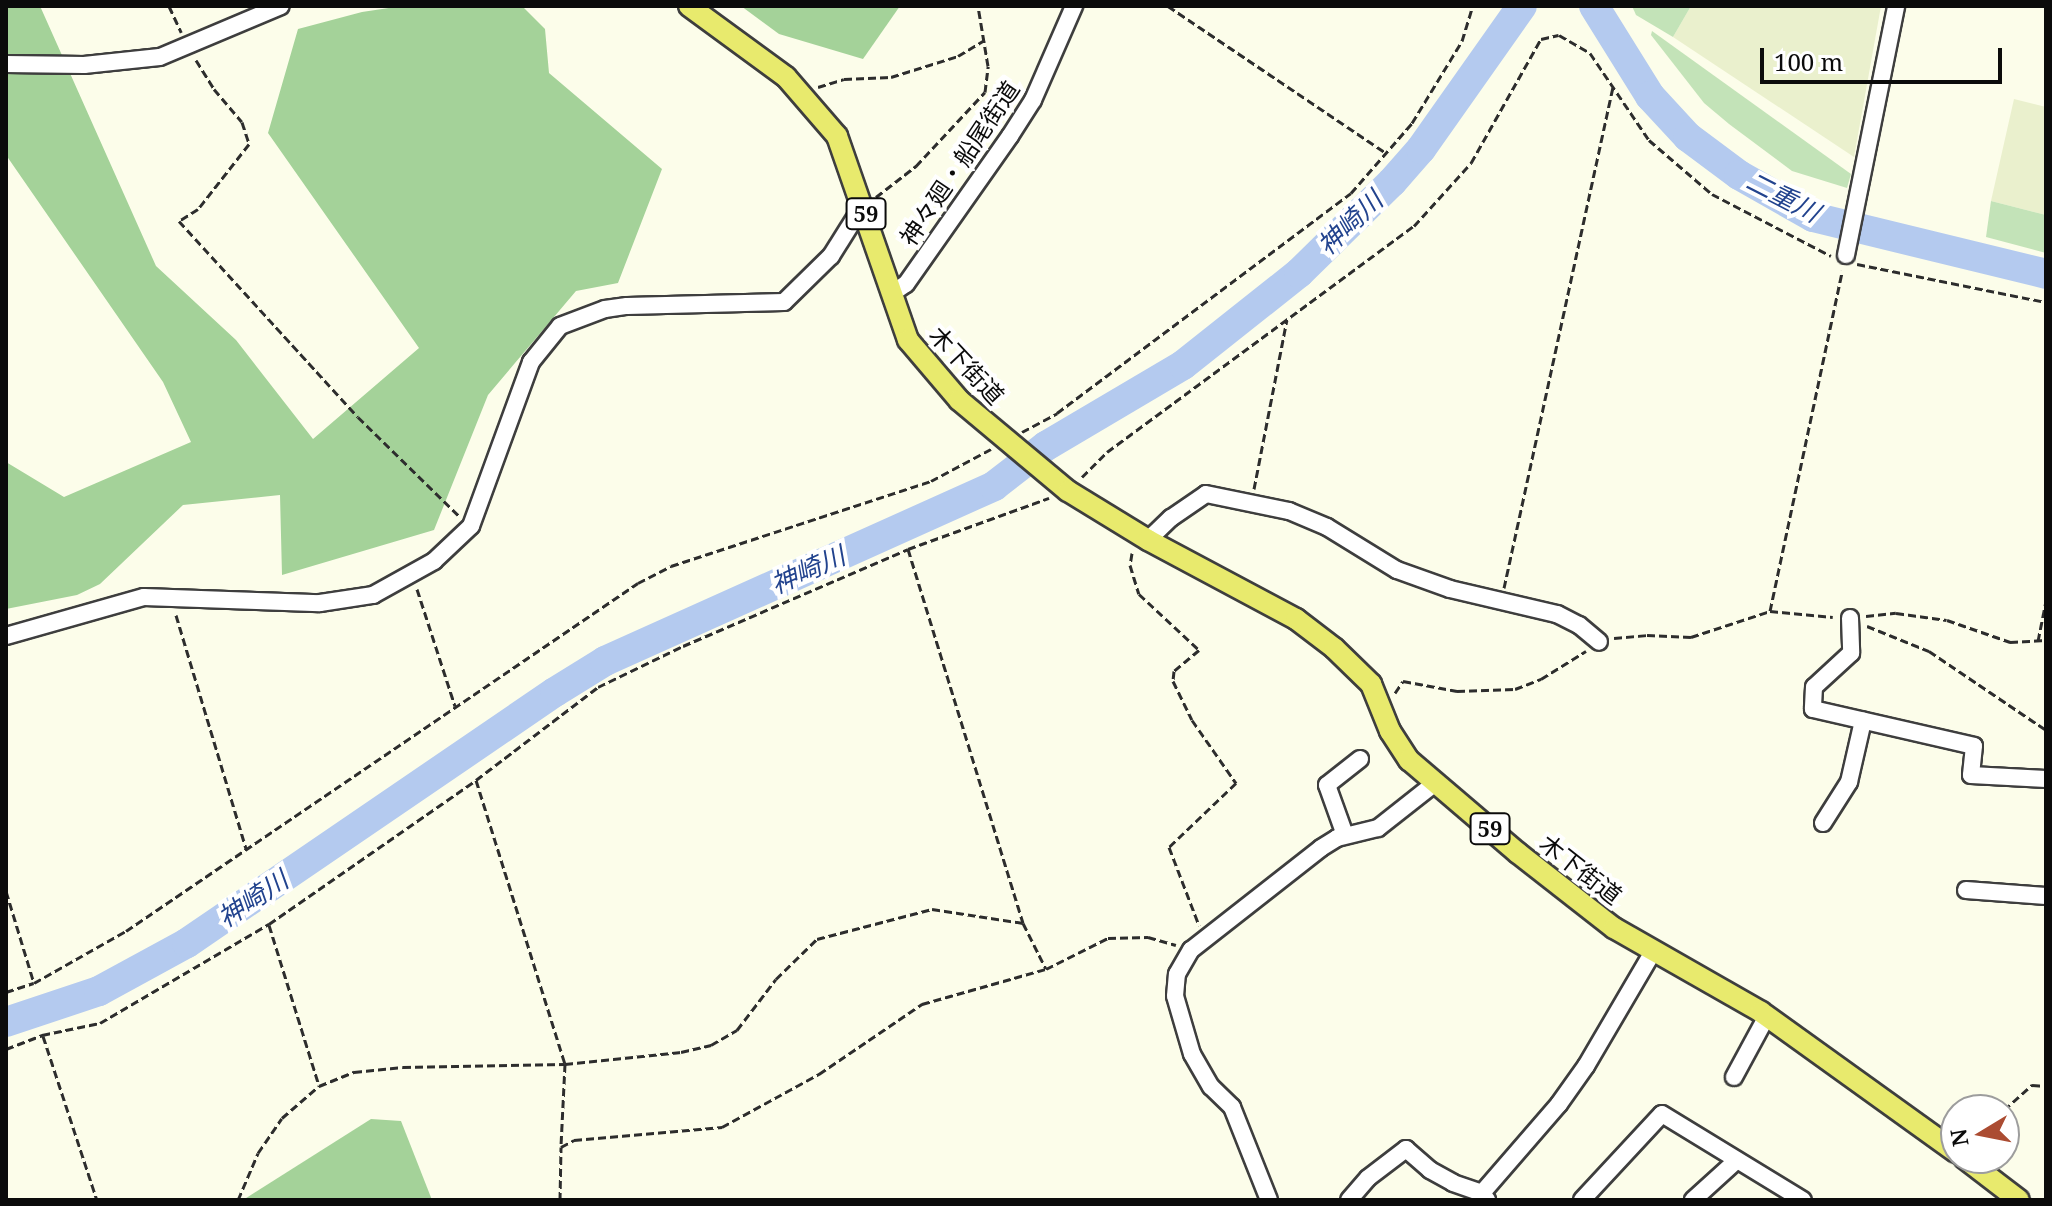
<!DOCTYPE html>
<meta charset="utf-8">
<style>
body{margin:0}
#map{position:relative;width:2052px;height:1206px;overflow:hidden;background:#fcfdea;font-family:"Noto Serif","Noto Sans JP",serif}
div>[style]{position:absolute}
.farmland>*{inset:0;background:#eaf0cd}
.green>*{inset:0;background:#c3e3b8}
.forest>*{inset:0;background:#a4d299}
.river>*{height:30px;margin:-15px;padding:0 15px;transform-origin:15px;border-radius:15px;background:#b4caef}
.path>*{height:3px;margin-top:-1.5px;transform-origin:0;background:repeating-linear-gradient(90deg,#2d2d2d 0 8px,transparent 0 12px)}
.roads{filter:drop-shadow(2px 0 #3e3e3e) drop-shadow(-2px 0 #3e3e3e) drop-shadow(0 2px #3e3e3e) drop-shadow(0 -2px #3e3e3e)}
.minor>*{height:16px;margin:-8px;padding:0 8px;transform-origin:8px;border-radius:8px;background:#fff}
.major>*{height:20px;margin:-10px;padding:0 10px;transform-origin:10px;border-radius:10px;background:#e8ea6d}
span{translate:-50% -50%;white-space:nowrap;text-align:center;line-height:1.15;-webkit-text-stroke:8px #fff;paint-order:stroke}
.shield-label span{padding:2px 6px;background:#fff;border:2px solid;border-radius:6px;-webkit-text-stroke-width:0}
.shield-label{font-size:22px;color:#0b0b0b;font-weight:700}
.street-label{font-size:24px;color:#0b0b0b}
.water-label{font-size:26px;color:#22438e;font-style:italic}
.frame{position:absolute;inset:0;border:8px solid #0b0b0b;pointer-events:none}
.north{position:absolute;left:1940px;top:1094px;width:80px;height:80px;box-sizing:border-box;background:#fff;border:2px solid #9d9d9d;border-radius:50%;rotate:260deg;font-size:22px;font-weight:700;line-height:32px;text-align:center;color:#0b0b0b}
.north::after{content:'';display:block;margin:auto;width:28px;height:36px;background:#ab4c32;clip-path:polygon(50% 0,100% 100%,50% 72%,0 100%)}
.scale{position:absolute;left:1760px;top:48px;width:242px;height:36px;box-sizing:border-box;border:4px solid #0b0b0b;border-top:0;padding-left:10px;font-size:24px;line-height:28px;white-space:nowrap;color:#0b0b0b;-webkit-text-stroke:6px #fff;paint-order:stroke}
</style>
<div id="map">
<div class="farmland">
<div style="clip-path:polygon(1691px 6px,1881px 6px,1854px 157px,1673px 37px)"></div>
<div style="clip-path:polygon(2014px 99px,2046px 107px,2046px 215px,1991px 201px)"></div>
</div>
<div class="green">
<div style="clip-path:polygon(1632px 6px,1691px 6px,1673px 37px,1636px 15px)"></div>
<div style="clip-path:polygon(1652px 31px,1851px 174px,1847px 188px,1792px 171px,1729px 124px,1704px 103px,1651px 35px)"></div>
<div style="clip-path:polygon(1991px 201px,2046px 215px,2046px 253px,1986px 237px)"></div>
</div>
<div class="forest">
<div style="clip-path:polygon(6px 6px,40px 6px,156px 266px,236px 340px,313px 439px,419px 348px,268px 133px,298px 29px,362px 12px,402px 6px,522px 6px,545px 29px,549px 73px,662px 169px,618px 283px,576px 291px,488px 395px,434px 530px,282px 575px,280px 495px,183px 505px,100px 584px,77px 595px,6px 609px,6px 462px,64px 497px,191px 442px,163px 382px,6px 155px)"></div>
<div style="clip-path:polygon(741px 6px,900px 6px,863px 59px,779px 34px)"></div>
<div style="clip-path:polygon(371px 1119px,401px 1121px,432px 1200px,243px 1200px)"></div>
</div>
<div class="river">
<div style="left:1594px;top:6px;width:106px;rotate:58.1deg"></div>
<div style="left:1650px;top:96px;width:56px;rotate:47.2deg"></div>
<div style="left:1688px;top:137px;width:64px;rotate:36.7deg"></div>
<div style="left:1739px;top:175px;width:85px;rotate:29.6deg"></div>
<div style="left:1813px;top:217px;width:240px;rotate:13.7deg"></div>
<div style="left:6px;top:1022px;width:98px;rotate:-18.4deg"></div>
<div style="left:99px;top:991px;width:100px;rotate:-28.6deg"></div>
<div style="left:187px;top:943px;width:445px;rotate:-34.3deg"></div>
<div style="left:555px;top:692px;width:59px;rotate:-31.8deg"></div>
<div style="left:605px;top:661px;width:427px;rotate:-24.2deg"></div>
<div style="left:994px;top:486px;width:66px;rotate:-37.6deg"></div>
<div style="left:1046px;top:446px;width:159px;rotate:-30.6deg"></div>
<div style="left:1183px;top:365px;width:148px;rotate:-38.4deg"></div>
<div style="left:1299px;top:273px;width:130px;rotate:-44.4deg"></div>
<div style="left:1392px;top:182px;width:44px;rotate:-48.7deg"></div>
<div style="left:1421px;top:149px;width:175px;rotate:-54.8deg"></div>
</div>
<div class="path">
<div style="left:169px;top:6px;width:29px;rotate:65deg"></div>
<div style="left:1168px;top:6px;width:263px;rotate:34deg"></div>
<div style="left:196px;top:60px;width:34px;rotate:58deg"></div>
<div style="left:214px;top:89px;width:43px;rotate:49.7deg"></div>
<div style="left:242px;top:122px;width:23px;rotate:72deg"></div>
<div style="left:249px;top:144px;width:83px;rotate:128.1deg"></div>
<div style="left:198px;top:209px;width:22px;rotate:148deg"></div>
<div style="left:179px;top:221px;width:265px;rotate:47.6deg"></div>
<div style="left:358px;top:417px;width:141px;rotate:44.4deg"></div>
<div style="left:818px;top:87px;width:27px;rotate:-17deg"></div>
<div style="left:844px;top:79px;width:47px;rotate:-2.4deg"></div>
<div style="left:891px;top:77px;width:70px;rotate:-17.4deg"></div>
<div style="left:958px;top:56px;width:31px;rotate:-31deg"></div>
<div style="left:876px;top:197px;width:51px;rotate:-37.8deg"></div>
<div style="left:916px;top:166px;width:101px;rotate:-47deg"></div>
<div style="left:985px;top:92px;width:26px;rotate:-83deg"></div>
<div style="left:988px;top:66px;width:61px;rotate:-99.5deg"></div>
<div style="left:1857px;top:264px;width:193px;rotate:11.4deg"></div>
<div style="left:1022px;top:432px;width:40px;rotate:-28deg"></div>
<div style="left:1057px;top:413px;width:367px;rotate:-36.8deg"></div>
<div style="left:1351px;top:193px;width:93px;rotate:-48.9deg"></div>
<div style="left:1412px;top:123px;width:96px;rotate:-58.6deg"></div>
<div style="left:1462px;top:41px;width:37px;rotate:-73deg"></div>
<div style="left:1082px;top:477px;width:35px;rotate:-45deg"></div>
<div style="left:1107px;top:452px;width:381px;rotate:-36.4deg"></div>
<div style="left:1414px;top:226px;width:85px;rotate:-47.9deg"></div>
<div style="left:1471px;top:163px;width:142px;rotate:-60.6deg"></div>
<div style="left:1541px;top:39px;width:18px;rotate:-13deg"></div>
<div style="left:1559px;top:35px;width:36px;rotate:30deg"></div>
<div style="left:1590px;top:53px;width:105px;rotate:55.9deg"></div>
<div style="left:1649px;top:140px;width:83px;rotate:40.6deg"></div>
<div style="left:1712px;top:194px;width:134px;rotate:27.5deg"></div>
<div style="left:1254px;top:489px;width:172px;rotate:-79deg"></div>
<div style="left:908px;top:549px;width:391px;rotate:72.9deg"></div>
<div style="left:1023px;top:923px;width:51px;rotate:63.4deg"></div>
<div style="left:1132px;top:553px;width:12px;rotate:99deg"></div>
<div style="left:1130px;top:565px;width:30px;rotate:73deg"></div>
<div style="left:1139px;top:594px;width:82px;rotate:43deg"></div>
<div style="left:1199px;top:650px;width:33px;rotate:140deg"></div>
<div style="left:1174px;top:671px;width:10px;rotate:96deg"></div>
<div style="left:1173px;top:681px;width:43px;rotate:64deg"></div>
<div style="left:1192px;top:720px;width:77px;rotate:55.1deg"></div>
<div style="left:1236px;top:783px;width:93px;rotate:136.3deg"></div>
<div style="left:1169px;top:847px;width:84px;rotate:69deg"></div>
<div style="left:1504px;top:588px;width:513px;rotate:-77.73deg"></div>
<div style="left:417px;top:589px;width:123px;rotate:72deg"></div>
<div style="left:1770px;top:611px;width:348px;rotate:-78deg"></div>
<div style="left:176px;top:615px;width:244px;rotate:73.3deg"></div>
<div style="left:1866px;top:616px;width:30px;rotate:-6deg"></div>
<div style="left:1896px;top:613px;width:51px;rotate:7.8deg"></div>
<div style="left:1947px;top:620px;width:67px;rotate:19.2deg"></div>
<div style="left:2010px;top:642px;width:36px;rotate:-3deg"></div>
<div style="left:1867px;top:626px;width:67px;rotate:22deg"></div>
<div style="left:1929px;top:651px;width:141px;rotate:34deg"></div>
<div style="left:1614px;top:638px;width:33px;rotate:-5deg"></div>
<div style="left:1647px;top:635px;width:44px;rotate:2.6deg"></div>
<div style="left:1691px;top:637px;width:83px;rotate:-18.2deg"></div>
<div style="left:1770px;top:611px;width:63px;rotate:5.4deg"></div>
<div style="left:2038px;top:641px;width:41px;rotate:-78.7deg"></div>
<div style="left:1395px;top:693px;width:14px;rotate:-56deg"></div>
<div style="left:1403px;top:681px;width:55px;rotate:10.5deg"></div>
<div style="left:1457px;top:691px;width:58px;rotate:-2deg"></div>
<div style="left:1515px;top:689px;width:28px;rotate:-21deg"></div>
<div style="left:1541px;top:679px;width:53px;rotate:-31.9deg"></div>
<div style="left:476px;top:780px;width:298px;rotate:72.6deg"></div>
<div style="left:565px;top:1064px;width:82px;rotate:92.8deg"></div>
<div style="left:6px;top:891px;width:96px;rotate:73.1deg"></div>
<div style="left:269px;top:925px;width:169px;rotate:72.7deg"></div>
<div style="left:6px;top:992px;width:29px;rotate:-18deg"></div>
<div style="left:34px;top:983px;width:106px;rotate:-29.5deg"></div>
<div style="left:126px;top:931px;width:619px;rotate:-34.2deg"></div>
<div style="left:638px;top:583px;width:37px;rotate:-27deg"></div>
<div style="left:671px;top:566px;width:274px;rotate:-18.1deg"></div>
<div style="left:931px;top:481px;width:68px;rotate:-28.1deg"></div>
<div style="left:43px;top:1036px;width:173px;rotate:71.8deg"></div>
<div style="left:6px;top:1049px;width:39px;rotate:-21deg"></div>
<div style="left:42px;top:1035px;width:59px;rotate:-11.7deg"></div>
<div style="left:100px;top:1023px;width:196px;rotate:-30.4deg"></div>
<div style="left:269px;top:924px;width:252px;rotate:-34.8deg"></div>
<div style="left:476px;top:780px;width:153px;rotate:-37.3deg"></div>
<div style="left:598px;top:687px;width:94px;rotate:-25.8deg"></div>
<div style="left:683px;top:646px;width:245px;rotate:-23.3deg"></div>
<div style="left:908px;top:549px;width:150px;rotate:-19.9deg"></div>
<div style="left:2004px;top:1110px;width:38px;rotate:-42deg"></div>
<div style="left:2032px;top:1085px;width:14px;rotate:4deg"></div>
<div style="left:238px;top:1200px;width:51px;rotate:-66.9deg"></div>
<div style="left:258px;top:1153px;width:42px;rotate:-55.6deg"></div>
<div style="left:282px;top:1118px;width:49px;rotate:-40.9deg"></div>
<div style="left:319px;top:1086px;width:38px;rotate:-22deg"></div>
<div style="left:354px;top:1072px;width:49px;rotate:-5.8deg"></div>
<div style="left:403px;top:1067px;width:162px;rotate:-1.1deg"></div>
<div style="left:565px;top:1064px;width:117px;rotate:-5.9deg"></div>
<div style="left:681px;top:1052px;width:31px;rotate:-13deg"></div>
<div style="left:711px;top:1045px;width:30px;rotate:-30deg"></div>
<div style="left:737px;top:1030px;width:64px;rotate:-52.6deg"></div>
<div style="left:776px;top:979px;width:57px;rotate:-44.3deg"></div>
<div style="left:817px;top:939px;width:119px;rotate:-14.6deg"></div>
<div style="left:932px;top:909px;width:92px;rotate:8.7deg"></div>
<div style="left:560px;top:1200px;width:53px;rotate:-88.9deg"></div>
<div style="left:561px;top:1147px;width:15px;rotate:-28deg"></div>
<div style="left:574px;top:1140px;width:149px;rotate:-5deg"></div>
<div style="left:722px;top:1127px;width:111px;rotate:-28.7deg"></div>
<div style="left:819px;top:1074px;width:125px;rotate:-34.2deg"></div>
<div style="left:922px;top:1004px;width:129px;rotate:-15.8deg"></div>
<div style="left:1046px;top:969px;width:69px;rotate:-26.6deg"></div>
<div style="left:1108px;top:938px;width:40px;rotate:-1.4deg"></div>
<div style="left:1148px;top:937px;width:29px;rotate:16deg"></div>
</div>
<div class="roads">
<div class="minor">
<div style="left:6px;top:64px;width:78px;rotate:0.7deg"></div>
<div style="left:84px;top:65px;width:76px;rotate:-6deg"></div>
<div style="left:160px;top:57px;width:131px;rotate:-22.9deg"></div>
<div style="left:1846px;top:255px;width:254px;rotate:-78.6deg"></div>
<div style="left:891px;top:294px;width:18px;rotate:-34deg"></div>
<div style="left:906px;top:284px;width:181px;rotate:-54.9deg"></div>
<div style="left:1010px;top:136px;width:43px;rotate:-57.4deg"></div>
<div style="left:1033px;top:100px;width:103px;rotate:-66.4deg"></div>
<div style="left:1148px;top:540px;width:32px;rotate:-44deg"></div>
<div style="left:1171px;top:518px;width:42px;rotate:-34.4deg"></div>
<div style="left:1206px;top:494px;width:85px;rotate:11.6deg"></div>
<div style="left:1289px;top:511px;width:41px;rotate:22.8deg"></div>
<div style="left:1327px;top:527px;width:82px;rotate:31.6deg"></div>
<div style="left:1397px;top:570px;width:56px;rotate:19.7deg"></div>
<div style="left:1450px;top:589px;width:110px;rotate:13.2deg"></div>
<div style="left:1557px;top:614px;width:25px;rotate:27deg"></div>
<div style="left:1579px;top:625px;width:26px;rotate:40deg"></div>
<div style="left:1850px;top:618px;width:35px;rotate:88deg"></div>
<div style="left:1851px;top:653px;width:50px;rotate:137.4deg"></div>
<div style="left:1814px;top:687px;width:22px;rotate:93deg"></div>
<div style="left:1813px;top:709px;width:165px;rotate:12.9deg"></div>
<div style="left:1974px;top:746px;width:29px;rotate:96deg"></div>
<div style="left:1971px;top:775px;width:75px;rotate:3.1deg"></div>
<div style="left:6px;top:636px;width:143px;rotate:-15.8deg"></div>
<div style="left:144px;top:597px;width:176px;rotate:2deg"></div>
<div style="left:320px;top:603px;width:54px;rotate:-8.6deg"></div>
<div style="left:373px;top:595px;width:70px;rotate:-29.1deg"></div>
<div style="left:434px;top:561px;width:51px;rotate:-43.4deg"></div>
<div style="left:471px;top:526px;width:175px;rotate:-69.9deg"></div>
<div style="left:531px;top:362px;width:46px;rotate:-51.1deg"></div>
<div style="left:560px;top:326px;width:48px;rotate:-20.7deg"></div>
<div style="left:605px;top:309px;width:22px;rotate:-8deg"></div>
<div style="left:627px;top:306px;width:157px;rotate:-1.5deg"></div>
<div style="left:784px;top:302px;width:66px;rotate:-44.4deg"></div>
<div style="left:831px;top:256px;width:60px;rotate:-57.9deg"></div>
<div style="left:1823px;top:823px;width:49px;rotate:-57.6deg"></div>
<div style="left:1849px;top:782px;width:63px;rotate:-77.1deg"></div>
<div style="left:1345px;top:835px;width:53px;rotate:-109.8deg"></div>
<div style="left:1327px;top:785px;width:42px;rotate:-38.2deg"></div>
<div style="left:1966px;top:890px;width:80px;rotate:4.3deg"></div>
<div style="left:1734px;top:1077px;width:69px;rotate:-61.6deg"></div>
<div style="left:1482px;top:1193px;width:118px;rotate:-49.1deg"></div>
<div style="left:1559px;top:1104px;width:47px;rotate:-54.6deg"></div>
<div style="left:1586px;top:1066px;width:134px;rotate:-59.6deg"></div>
<div style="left:1269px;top:1200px;width:100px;rotate:-111.7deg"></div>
<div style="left:1232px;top:1107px;width:29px;rotate:-136deg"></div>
<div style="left:1211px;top:1087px;width:38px;rotate:-120deg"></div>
<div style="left:1192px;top:1054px;width:60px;rotate:-106.3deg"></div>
<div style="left:1175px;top:996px;width:22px;rotate:-85deg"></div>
<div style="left:1177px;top:974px;width:28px;rotate:-60deg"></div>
<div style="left:1191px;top:950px;width:165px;rotate:-38.1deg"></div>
<div style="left:1321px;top:848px;width:19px;rotate:-32deg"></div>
<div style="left:1337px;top:838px;width:42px;rotate:-13.7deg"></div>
<div style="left:1378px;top:828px;width:71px;rotate:-38.2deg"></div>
<div style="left:1349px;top:1200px;width:29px;rotate:-49deg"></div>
<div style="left:1368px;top:1178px;width:48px;rotate:-37.3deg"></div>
<div style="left:1406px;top:1149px;width:32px;rotate:41deg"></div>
<div style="left:1430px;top:1170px;width:26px;rotate:29deg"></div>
<div style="left:1453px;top:1183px;width:31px;rotate:19deg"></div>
<div style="left:1482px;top:1193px;width:9px;rotate:54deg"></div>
<div style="left:1582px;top:1200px;width:117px;rotate:-47.1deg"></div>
<div style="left:1662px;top:1114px;width:165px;rotate:31.4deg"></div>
<div style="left:1693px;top:1200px;width:59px;rotate:-42.3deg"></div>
</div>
<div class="major">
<div style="left:689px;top:6px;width:120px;rotate:36.2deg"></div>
<div style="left:786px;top:77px;width:78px;rotate:49.2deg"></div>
<div style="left:837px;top:136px;width:216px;rotate:70.8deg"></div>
<div style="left:908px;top:340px;width:79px;rotate:49.6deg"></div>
<div style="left:959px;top:400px;width:142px;rotate:39.9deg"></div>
<div style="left:1068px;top:491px;width:94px;rotate:31.5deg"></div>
<div style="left:1148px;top:540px;width:168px;rotate:28.1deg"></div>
<div style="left:1296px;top:619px;width:48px;rotate:37.3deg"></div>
<div style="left:1334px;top:648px;width:52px;rotate:44.2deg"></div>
<div style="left:1371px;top:684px;width:51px;rotate:68deg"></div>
<div style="left:1390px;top:731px;width:35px;rotate:57deg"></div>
<div style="left:1409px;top:760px;width:143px;rotate:40.5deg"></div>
<div style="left:1518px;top:853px;width:122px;rotate:38deg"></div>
<div style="left:1614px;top:928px;width:169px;rotate:29.7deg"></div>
<div style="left:1761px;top:1012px;width:240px;rotate:35.7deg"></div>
<div style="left:1964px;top:1158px;width:69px;rotate:37.4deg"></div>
</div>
</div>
<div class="shield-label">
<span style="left:866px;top:214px">59</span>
<span style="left:1490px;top:829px">59</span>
</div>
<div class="street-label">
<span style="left:959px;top:163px;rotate:-56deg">神々廻・船尾街道</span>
<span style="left:967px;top:365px;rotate:47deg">木下街道</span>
<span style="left:1581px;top:869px;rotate:38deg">木下街道</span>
</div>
<div class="water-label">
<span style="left:1783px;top:197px;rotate:27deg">二重川</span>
<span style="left:1350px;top:223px;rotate:-44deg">神崎川</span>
<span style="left:808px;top:570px;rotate:-24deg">神崎川</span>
<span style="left:253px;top:899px;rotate:-34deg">神崎川</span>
</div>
<div class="frame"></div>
<div class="north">N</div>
<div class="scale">100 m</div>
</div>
